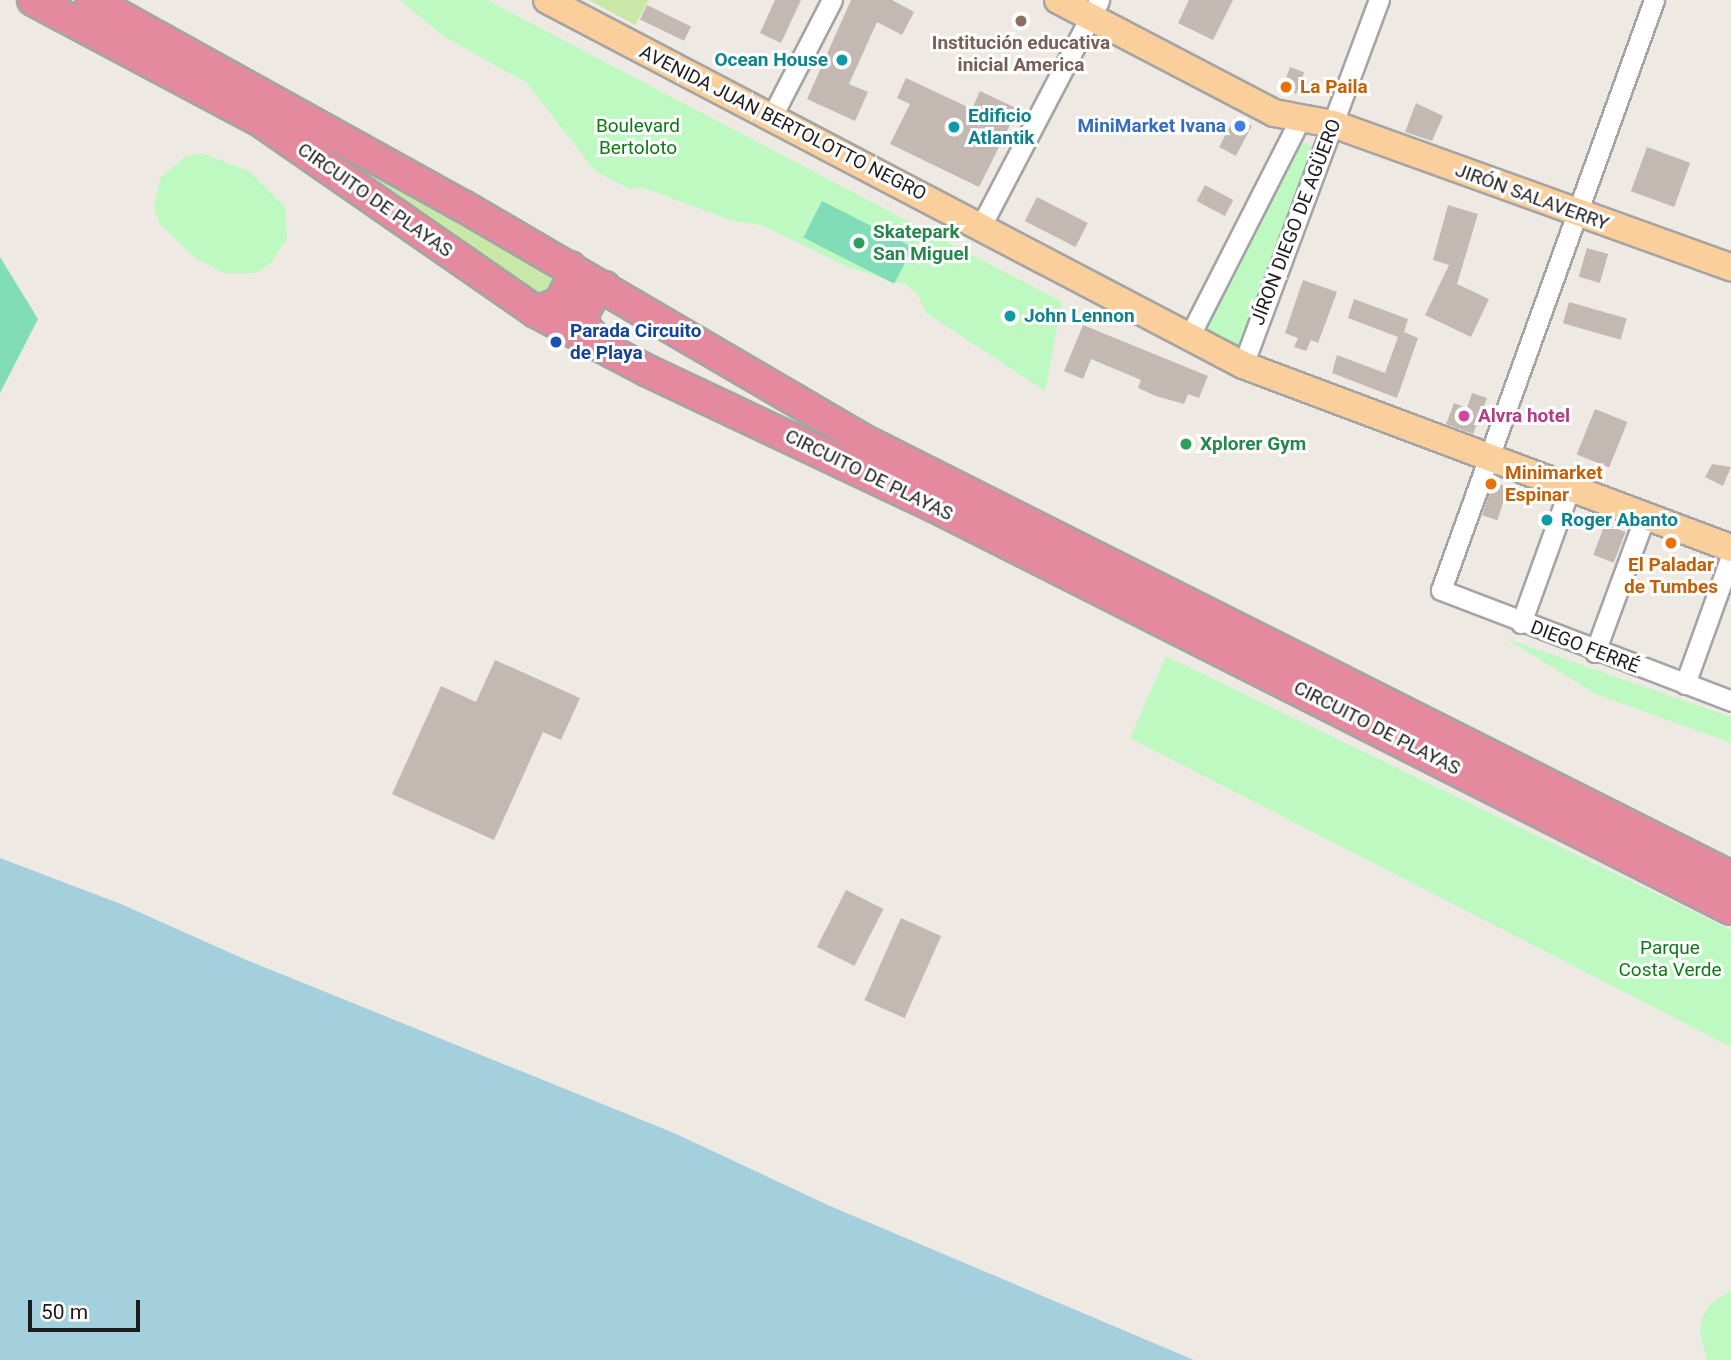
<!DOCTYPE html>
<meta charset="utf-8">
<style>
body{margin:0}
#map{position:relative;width:1731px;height:1360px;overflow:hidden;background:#eeeae3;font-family:Roboto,sans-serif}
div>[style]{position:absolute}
.grass>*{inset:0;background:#c9e8a8}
.park>*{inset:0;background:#bff9c2}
.pitch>*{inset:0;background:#81ddb7;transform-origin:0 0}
.water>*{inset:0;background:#a3d0dc}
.building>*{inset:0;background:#c3b9b2;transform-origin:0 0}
.roads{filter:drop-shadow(2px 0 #a4a4a4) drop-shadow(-2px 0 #a4a4a4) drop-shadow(0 2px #a4a4a4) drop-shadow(0 -2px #a4a4a4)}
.minor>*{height:19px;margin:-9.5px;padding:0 9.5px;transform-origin:9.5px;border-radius:9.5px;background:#fff}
.major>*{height:26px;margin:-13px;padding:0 13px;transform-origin:13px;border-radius:13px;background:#fbcf9b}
.highway>*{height:30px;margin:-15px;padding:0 15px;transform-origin:15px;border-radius:15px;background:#e58a9e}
.dots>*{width:19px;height:19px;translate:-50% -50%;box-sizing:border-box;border:4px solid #fff;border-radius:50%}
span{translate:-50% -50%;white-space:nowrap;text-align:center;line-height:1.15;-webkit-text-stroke:6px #fff;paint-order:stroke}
.education-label{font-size:19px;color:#785e54;font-weight:700}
.culture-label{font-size:19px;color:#0d838f;font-weight:700}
.right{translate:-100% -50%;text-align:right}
.left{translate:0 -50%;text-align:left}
.food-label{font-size:19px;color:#c56008;font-weight:700}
.street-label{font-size:19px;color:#1d1d1d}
.park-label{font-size:19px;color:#0c7a13}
.shop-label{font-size:19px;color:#366cbe;font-weight:700}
.leisure-label{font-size:19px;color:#27864d;font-weight:700}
.transit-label{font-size:19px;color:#164399;font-weight:700}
.hotel-label{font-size:19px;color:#b23c85;font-weight:700}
.scale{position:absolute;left:28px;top:1300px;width:112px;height:32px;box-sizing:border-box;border:4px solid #1d1d1d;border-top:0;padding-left:9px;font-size:21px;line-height:24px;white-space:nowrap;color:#1d1d1d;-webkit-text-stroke:5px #fff;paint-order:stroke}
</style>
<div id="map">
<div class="grass">
<div style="clip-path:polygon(589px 0,649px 0,635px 25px)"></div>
<div style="clip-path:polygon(265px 109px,557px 269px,559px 289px,539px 297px)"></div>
</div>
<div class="park">
<div style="clip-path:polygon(400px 0,487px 0,1062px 302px,1045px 391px,926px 313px,918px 295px,907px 285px,848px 267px,761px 225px,733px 221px,644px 188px,630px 189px,595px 171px,527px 83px,443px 36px)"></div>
<div style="clip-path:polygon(1298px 140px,1319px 149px,1242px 348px,1204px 330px)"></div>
<div style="clip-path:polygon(201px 153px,249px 171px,285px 207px,287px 239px,269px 265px,255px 273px,224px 273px,195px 258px,159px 223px,154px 208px,160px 178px,185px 157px)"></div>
<div style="clip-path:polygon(1505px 638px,1731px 717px,1731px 743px,1596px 694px)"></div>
<div style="clip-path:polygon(1166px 656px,1731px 930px,1731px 1047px,1130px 738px)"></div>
<div style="clip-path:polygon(1731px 1290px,1731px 1360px,1707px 1360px,1700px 1332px,1702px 1318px,1711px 1303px)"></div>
</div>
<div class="pitch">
<div style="left:822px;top:201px;width:102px;height:41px;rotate:27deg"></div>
<div style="clip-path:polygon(0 257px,38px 319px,0 393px)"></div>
</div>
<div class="water">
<div style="clip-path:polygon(0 858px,121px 904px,244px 959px,674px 1133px,830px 1206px,1194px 1360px,0 1360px)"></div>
</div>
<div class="building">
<div style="clip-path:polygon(775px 0,801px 0,781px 43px,760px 33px)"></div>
<div style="clip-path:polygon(851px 0,892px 0,914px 12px,902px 35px,877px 22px,849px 84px,868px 92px,855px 121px,807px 99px)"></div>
<div style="clip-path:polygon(1189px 0,1233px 0,1213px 40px,1178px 23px)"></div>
<div style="left:647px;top:5px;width:49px;height:16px;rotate:26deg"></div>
<div style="left:1290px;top:67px;width:15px;height:23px;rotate:20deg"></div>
<div style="clip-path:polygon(906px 78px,972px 109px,980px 91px,1018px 109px,979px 187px,890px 144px,910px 104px,897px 98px)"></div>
<div style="clip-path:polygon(1416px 103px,1443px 116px,1432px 141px,1405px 132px)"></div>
<div style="left:1235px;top:117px;width:19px;height:34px;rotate:28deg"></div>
<div style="left:1647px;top:147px;width:46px;height:47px;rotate:20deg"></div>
<div style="left:1205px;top:185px;width:32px;height:18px;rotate:28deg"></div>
<div style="left:1037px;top:197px;width:57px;height:27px;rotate:27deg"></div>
<div style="clip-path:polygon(1448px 205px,1478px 214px,1457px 284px,1489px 299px,1471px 337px,1425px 315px,1449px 265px,1433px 260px)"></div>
<div style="left:1587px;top:248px;width:22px;height:30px;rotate:16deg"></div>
<div style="clip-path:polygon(1303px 280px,1337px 292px,1318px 343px,1311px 340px,1306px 351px,1294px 347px,1298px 338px,1285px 333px)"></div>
<div style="clip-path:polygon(1354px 299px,1408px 319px,1404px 332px,1418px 338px,1397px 398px,1332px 373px,1337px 355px,1385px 373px,1398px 337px,1348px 318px)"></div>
<div style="left:1569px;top:302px;width:60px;height:22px;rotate:16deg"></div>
<div style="clip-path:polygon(1083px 325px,1208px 376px,1199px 398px,1188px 394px,1184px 404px,1156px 396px,1138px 388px,1141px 380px,1091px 359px,1083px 379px,1064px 371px)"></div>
<div style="clip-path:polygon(1472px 393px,1487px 398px,1473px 434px,1446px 424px,1454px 403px,1467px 408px)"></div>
<div style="left:1595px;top:409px;width:35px;height:49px;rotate:22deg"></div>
<div style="clip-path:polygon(1712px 464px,1731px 467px,1723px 486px,1705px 477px)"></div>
<div style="left:1493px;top:482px;width:16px;height:35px;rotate:18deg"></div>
<div style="left:1605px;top:524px;width:22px;height:33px;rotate:21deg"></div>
<div style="clip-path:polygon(495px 660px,580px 698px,561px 740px,543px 732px,494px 840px,392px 794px,441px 686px,476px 702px)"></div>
<div style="left:846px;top:890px;width:42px;height:64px;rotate:27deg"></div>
<div style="left:901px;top:918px;width:44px;height:90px;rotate:24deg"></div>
</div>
<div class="roads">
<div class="minor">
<div style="left:1654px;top:0;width:627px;rotate:109.85deg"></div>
<div style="left:1441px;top:590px;width:311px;rotate:20.9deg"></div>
<div style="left:771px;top:118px;width:133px;rotate:-62.7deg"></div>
<div style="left:981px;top:226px;width:255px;rotate:-62.4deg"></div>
<div style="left:1189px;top:337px;width:242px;rotate:-63deg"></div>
<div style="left:1243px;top:365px;width:390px;rotate:-69.6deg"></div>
<div style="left:1521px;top:623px;width:144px;rotate:-70.1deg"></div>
<div style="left:1595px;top:652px;width:145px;rotate:-69.8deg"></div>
<div style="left:1685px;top:684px;width:136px;rotate:-70.2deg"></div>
</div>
<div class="major">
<div style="left:547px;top:0;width:786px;rotate:27.67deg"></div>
<div style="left:1243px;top:365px;width:521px;rotate:20.56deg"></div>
<div style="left:1058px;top:0;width:244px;rotate:27.6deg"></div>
<div style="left:1274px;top:113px;width:60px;rotate:10.6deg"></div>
<div style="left:1333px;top:124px;width:423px;rotate:19.8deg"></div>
</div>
<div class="highway">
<div style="left:33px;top:0;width:256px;rotate:28deg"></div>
<div style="left:259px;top:120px;width:337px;rotate:34.7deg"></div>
<div style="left:536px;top:312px;width:127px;rotate:27.8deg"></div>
<div style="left:648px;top:371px;width:318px;rotate:25.3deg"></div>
<div style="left:936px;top:507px;width:891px;rotate:26.82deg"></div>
<div style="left:91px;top:0;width:425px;rotate:29deg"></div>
<div style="left:463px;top:206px;width:461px;rotate:30.3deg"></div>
<div style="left:861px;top:439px;width:974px;rotate:26.72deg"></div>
<div style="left:536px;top:312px;width:26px;rotate:-21deg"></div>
<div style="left:560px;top:303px;width:25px;rotate:-64deg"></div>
<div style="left:571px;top:280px;width:13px;rotate:-94deg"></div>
<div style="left:599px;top:344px;width:23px;rotate:-130deg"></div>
<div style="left:584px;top:326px;width:12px;rotate:-95deg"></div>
<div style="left:583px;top:314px;width:24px;rotate:-62deg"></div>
<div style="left:594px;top:293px;width:12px;rotate:-31deg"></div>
</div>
</div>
<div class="dots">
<div style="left:1021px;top:21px;background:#8d6e63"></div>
<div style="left:842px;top:60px;background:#0f9aa8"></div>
<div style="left:1286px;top:87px;background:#e8710a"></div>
<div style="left:1240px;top:126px;background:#3f7fe0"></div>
<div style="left:954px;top:127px;background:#0f9aa8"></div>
<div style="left:859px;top:243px;background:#2e9e5b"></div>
<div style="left:1010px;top:316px;background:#0f9aa8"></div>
<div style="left:556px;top:342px;background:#1a4fb4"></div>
<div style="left:1464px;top:416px;background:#d1479c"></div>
<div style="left:1186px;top:444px;background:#2e9e5b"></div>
<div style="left:1491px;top:484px;background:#e8710a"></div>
<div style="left:1547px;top:520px;background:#0f9aa8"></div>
<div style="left:1671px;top:543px;background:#e8710a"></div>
</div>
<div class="education-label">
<span style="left:1021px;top:54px">Institución educativa<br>inicial America</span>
</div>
<div class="culture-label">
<span class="right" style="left:828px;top:60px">Ocean House</span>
<span class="left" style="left:968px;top:127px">Edificio<br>Atlantik</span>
<span class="left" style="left:1024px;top:316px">John Lennon</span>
<span class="left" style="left:1561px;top:520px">Roger Abanto</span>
</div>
<div class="food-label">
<span class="left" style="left:1300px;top:87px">La Paila</span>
<span class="left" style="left:1505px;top:484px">Minimarket<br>Espinar</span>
<span style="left:1671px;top:576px">El Paladar<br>de Tumbes</span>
</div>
<div class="street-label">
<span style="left:783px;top:123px;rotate:27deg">AVENIDA JUAN BERTOLOTTO NEGRO</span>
<span style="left:1532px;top:197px;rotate:20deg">JIRÓN SALAVERRY</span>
<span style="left:375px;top:200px;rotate:35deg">CIRCUITO DE PLAYAS</span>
<span style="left:1296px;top:222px;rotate:-69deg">JÍRON DIEGO DE AGÜERO</span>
<span style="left:869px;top:475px;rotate:26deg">CIRCUITO DE PLAYAS</span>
<span style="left:1585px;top:647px;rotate:21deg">DIEGO FERRÉ</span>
<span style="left:1377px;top:728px;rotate:27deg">CIRCUITO DE PLAYAS</span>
</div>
<div class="park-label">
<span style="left:638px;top:137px">Boulevard<br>Bertoloto</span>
<span style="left:1670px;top:959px">Parque<br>Costa Verde</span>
</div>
<div class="shop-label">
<span class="right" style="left:1226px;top:126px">MiniMarket Ivana</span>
</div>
<div class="leisure-label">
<span class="left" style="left:873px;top:243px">Skatepark<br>San Miguel</span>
<span class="left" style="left:1200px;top:444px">Xplorer Gym</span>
</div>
<div class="transit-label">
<span class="left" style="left:570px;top:342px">Parada Circuito<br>de Playa</span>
</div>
<div class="hotel-label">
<span class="left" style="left:1478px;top:416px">Alvra hotel</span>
</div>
<div class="scale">50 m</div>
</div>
